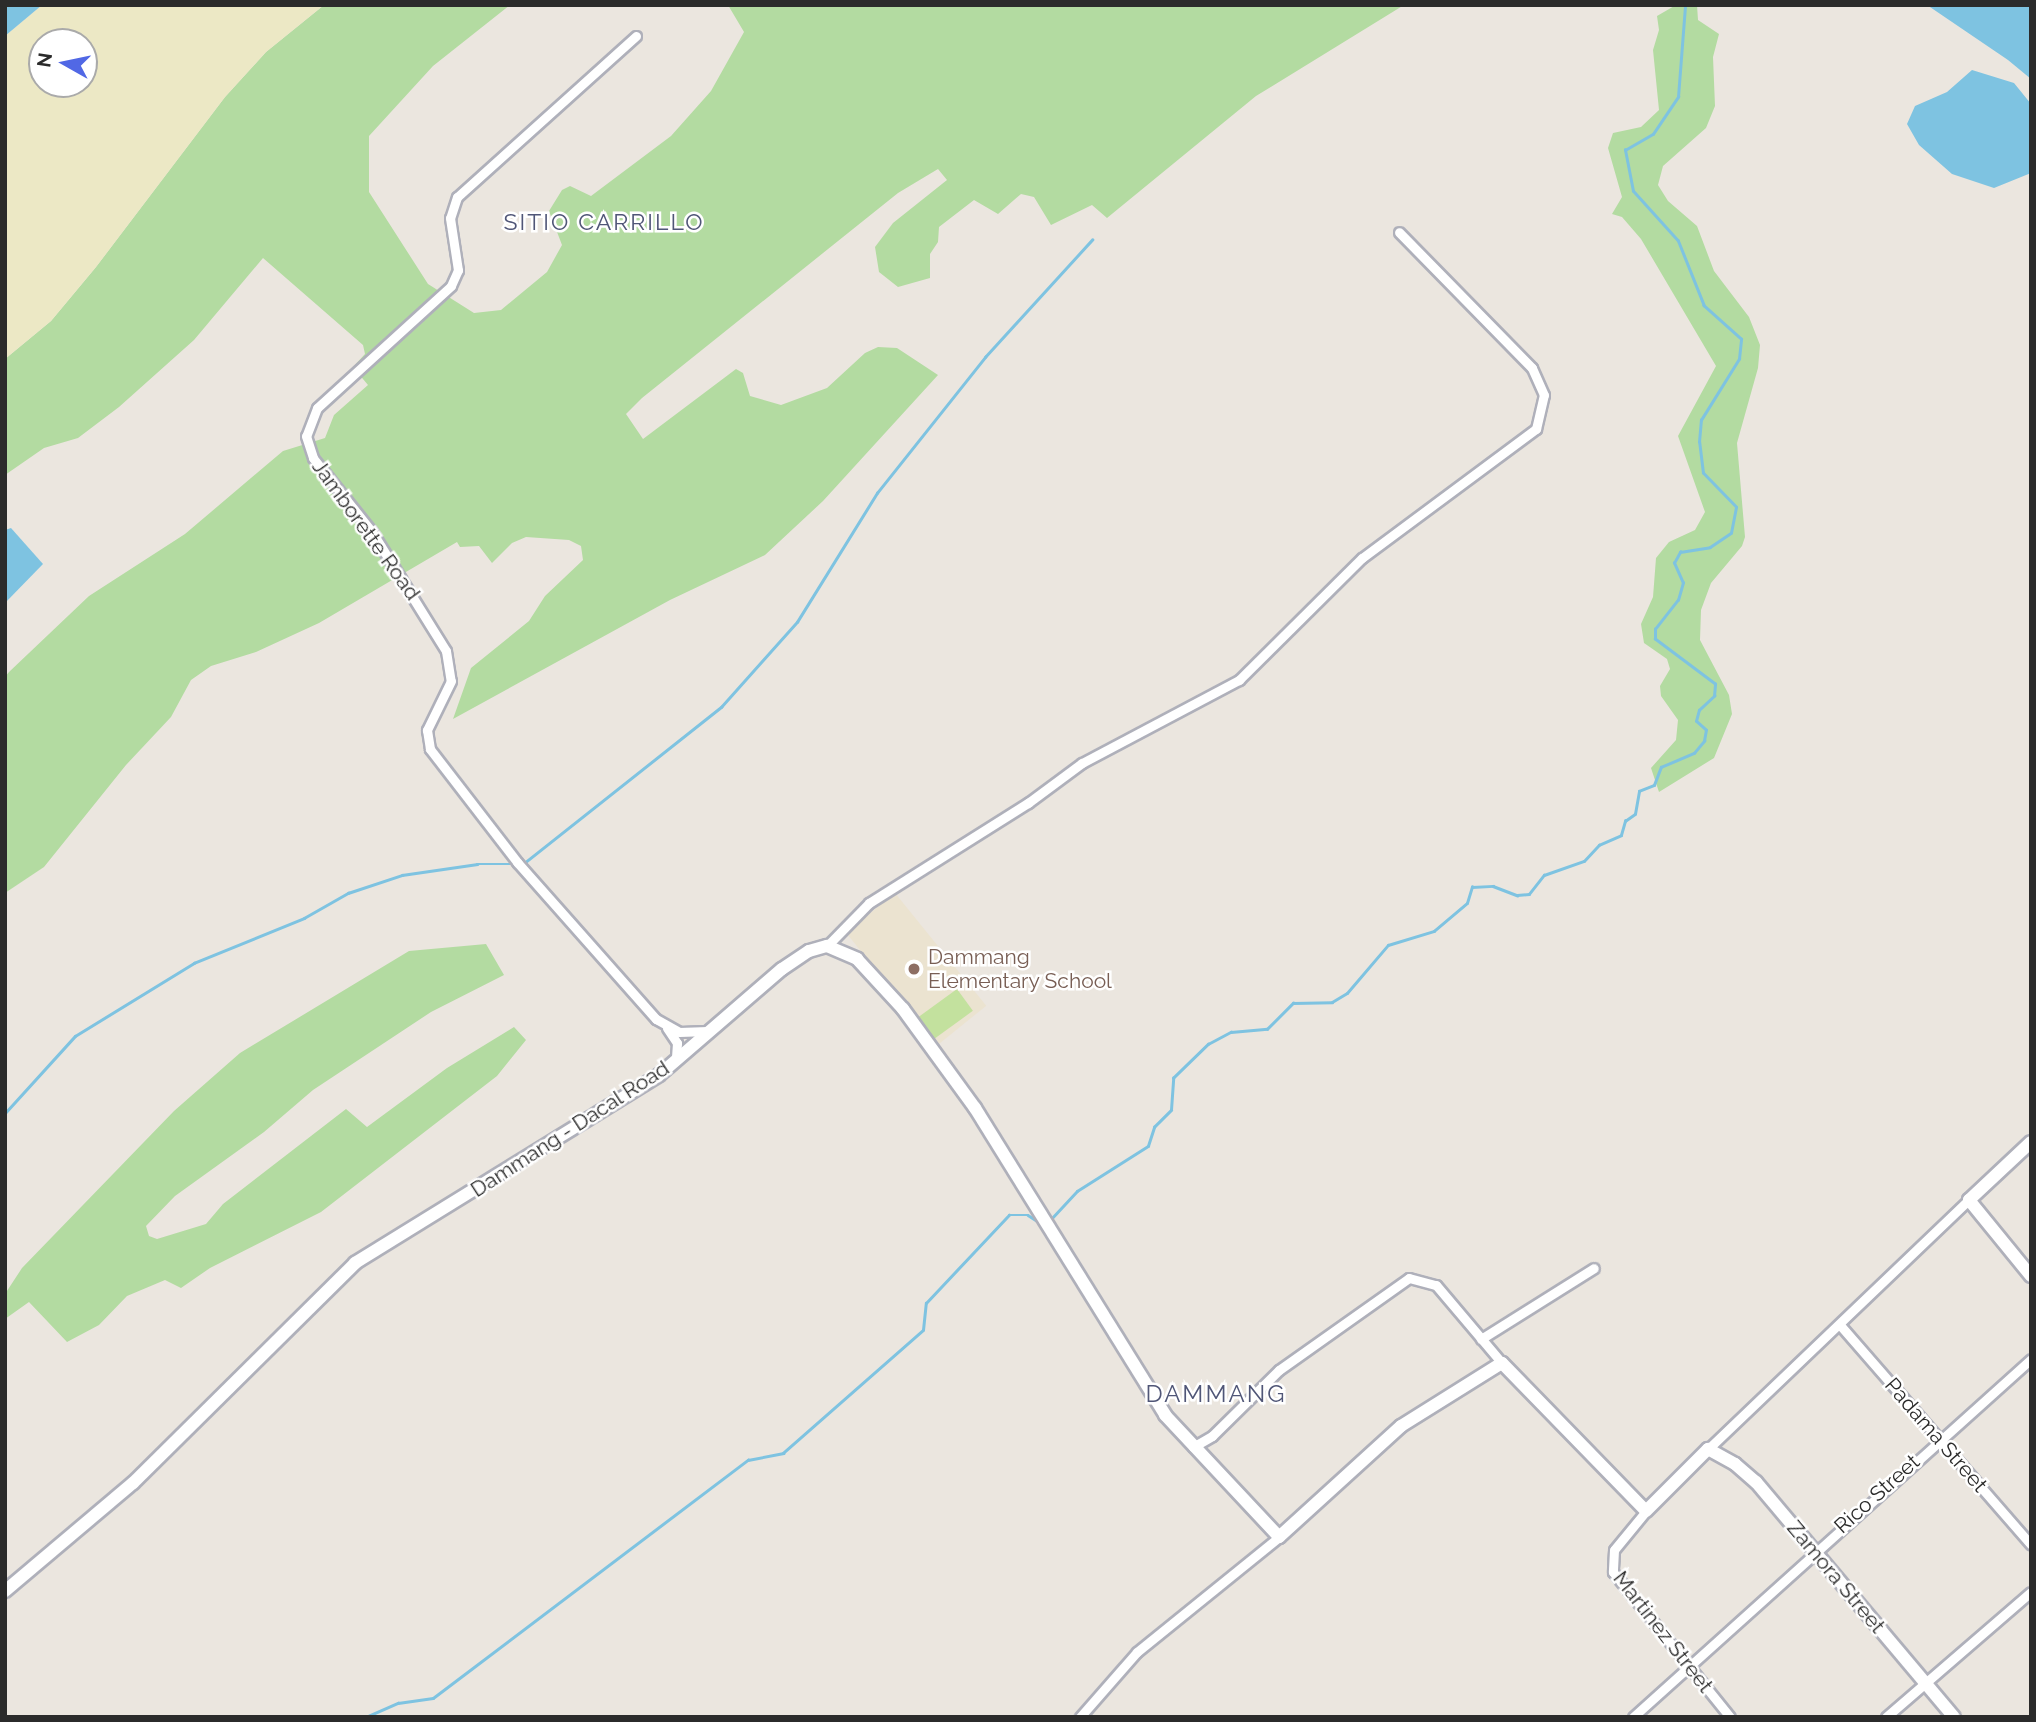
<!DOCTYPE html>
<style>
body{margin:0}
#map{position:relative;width:2036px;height:1722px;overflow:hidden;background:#ebe6df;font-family:Raleway,sans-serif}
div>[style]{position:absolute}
.education>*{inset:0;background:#ebe3d0;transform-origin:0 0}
.green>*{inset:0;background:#b3dba1}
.sand>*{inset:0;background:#ece8c5}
.pitch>*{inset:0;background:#c3e19e;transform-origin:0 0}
.water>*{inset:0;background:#7ec3e1}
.stream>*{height:2.5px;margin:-1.25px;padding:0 1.25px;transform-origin:1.25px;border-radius:1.25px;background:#7ec3e1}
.roads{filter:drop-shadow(2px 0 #afb0ba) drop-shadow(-2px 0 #afb0ba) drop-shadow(0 2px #afb0ba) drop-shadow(0 -2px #afb0ba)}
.street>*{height:9px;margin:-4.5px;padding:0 4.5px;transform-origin:4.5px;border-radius:4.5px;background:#fff}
.secondary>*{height:12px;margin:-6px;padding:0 6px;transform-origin:6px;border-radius:6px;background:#fff}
.dots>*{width:19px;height:19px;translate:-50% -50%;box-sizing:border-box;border:4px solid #fff;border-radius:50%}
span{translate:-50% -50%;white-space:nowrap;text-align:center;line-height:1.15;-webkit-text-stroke:5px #fff;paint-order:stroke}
.street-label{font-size:21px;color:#2b2b2b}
.education-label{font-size:21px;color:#785e54}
.left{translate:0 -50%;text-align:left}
.neighbourhood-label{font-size:23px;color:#505677;letter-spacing:2px}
.quarter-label{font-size:24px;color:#505677;letter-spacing:2px}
.frame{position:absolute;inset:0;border:7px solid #2b2b2b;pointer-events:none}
.north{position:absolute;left:28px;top:28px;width:70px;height:70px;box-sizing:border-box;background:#fff;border:2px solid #aaa;border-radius:50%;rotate:279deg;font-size:19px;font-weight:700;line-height:28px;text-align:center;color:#2b2b2b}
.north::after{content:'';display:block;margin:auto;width:24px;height:32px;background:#5168e5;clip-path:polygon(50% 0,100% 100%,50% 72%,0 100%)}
</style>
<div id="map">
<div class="education">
<div style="left:895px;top:893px;width:145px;height:63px;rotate:51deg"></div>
</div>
<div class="green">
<div style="clip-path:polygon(324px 5px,510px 5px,433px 66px,369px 136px,369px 192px,428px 284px,474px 313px,501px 310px,547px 272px,562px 245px,549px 211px,562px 190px,570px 186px,591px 196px,671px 136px,711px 91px,744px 32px,728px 5px,1404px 5px,1256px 96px,1107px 218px,1092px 205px,1051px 225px,1034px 197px,1021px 194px,998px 214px,974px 200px,939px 227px,938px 242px,930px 254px,930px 278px,898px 287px,879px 272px,875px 247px,893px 223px,947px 180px,938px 169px,898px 193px,642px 398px,626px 414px,643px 439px,736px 369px,743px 373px,750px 396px,781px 405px,827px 388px,865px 353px,878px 347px,897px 348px,938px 375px,823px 501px,765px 555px,670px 600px,453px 719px,471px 668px,529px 621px,545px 596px,583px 560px,581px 546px,569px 540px,526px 537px,512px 543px,492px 563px,479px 546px,460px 547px,457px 542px,319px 623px,256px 652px,211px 666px,191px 680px,171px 717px,126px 765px,44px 867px,5px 893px,5px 677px,9px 672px,89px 596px,185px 534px,283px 451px,325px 438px,334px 415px,368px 385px,353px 367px,365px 354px,363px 345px,263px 258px,194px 340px,119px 407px,78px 438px,44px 448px,5px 475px,5px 359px,51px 321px,96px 267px,225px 97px,266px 52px)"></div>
<div style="clip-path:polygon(1676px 5px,1697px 5px,1698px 20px,1719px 34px,1713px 57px,1715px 106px,1706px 128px,1663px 166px,1658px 185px,1668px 201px,1697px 226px,1714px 271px,1749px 317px,1760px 345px,1758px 368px,1737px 443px,1745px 537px,1742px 546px,1711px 583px,1701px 610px,1700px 640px,1729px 695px,1732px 714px,1714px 758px,1659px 792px,1651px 768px,1676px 740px,1678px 720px,1661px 696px,1660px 686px,1670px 669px,1667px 659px,1644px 643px,1641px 624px,1653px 597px,1656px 558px,1669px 542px,1695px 530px,1705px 512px,1678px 436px,1716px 366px,1641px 239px,1622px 217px,1612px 214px,1622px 197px,1608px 148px,1613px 133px,1641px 127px,1659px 110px,1653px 50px,1659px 30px,1657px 16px)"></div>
<div style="clip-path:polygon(486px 944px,504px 975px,431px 1012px,313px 1090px,264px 1132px,175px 1196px,146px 1226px,149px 1236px,157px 1239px,206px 1224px,223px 1204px,346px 1109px,367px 1127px,447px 1068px,514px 1027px,526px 1040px,497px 1076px,321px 1212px,210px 1268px,181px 1288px,165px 1280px,127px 1296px,99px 1325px,67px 1342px,29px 1302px,5px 1319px,5px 1294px,22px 1268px,174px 1111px,240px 1053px,409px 951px)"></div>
</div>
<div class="sand">
<div style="clip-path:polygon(evenodd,42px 5px,324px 5px,266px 52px,225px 97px,96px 267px,51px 321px,5px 359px,5px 36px,42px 5px,42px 42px,84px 42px,84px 84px,42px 84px,42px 42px)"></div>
</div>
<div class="pitch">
<div style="left:957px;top:989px;width:27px;height:48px;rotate:54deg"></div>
</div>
<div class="water">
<div style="clip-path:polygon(5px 5px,42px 5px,5px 36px)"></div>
<div style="clip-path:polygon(1927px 5px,2031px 5px,2031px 79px,2008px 60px)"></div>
<div style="clip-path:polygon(1972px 70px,2014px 83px,2031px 104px,2031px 173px,1994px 188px,1952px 174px,1919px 145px,1907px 124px,1915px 106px,1947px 92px)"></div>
<div style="clip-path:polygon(11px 528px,43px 564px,5px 603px,5px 530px)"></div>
</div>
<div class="stream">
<div style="left:523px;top:864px;width:253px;rotate:-38.4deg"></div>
<div style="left:721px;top:707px;width:114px;rotate:-48.2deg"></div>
<div style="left:797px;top:622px;width:152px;rotate:-58.2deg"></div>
<div style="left:877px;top:493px;width:174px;rotate:-51.5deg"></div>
<div style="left:985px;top:357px;width:159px;rotate:-47.6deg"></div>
<div style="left:5px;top:1113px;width:104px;rotate:-47.7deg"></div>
<div style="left:75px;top:1036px;width:140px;rotate:-31.5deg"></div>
<div style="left:194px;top:963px;width:119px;rotate:-22.2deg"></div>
<div style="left:304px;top:918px;width:51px;rotate:-29.6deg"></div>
<div style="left:348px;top:893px;width:57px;rotate:-18.4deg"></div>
<div style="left:402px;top:875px;width:76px;rotate:-8.3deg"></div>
<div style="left:477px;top:864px;width:40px"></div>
<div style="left:1051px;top:1219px;width:38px;rotate:-47deg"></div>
<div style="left:1077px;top:1191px;width:84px;rotate:-32.4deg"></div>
<div style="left:1148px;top:1146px;width:20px;rotate:-72deg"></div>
<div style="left:1154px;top:1127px;width:24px;rotate:-45deg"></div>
<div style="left:1171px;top:1110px;width:32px;rotate:-86deg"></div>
<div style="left:1173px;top:1078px;width:49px;rotate:-44.2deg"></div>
<div style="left:1208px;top:1044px;width:26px;rotate:-28deg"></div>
<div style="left:1231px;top:1032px;width:36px;rotate:-5deg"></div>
<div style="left:1267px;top:1029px;width:37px;rotate:-45deg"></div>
<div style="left:1293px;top:1003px;width:39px;rotate:-1deg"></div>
<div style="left:1332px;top:1002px;width:17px;rotate:-31deg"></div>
<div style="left:1347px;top:993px;width:63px;rotate:-49.5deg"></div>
<div style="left:1388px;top:945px;width:48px;rotate:-16.9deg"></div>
<div style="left:1434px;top:931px;width:43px;rotate:-40.3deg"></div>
<div style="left:1467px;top:903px;width:17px;rotate:-73deg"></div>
<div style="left:1472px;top:887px;width:21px;rotate:-3deg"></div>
<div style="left:1493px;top:886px;width:26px;rotate:21deg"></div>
<div style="left:1517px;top:895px;width:12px;rotate:-5deg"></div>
<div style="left:1529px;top:894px;width:24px;rotate:-52deg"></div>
<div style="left:1544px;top:875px;width:42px;rotate:-19.3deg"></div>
<div style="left:1584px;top:861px;width:22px;rotate:-47deg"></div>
<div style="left:1599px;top:845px;width:24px;rotate:-24deg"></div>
<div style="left:1621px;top:835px;width:15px;rotate:-74deg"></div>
<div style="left:1625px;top:821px;width:12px;rotate:-35deg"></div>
<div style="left:1635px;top:814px;width:23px;rotate:-80deg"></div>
<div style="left:1639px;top:791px;width:16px;rotate:-22deg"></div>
<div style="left:1654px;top:785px;width:19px;rotate:-69deg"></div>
<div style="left:1661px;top:767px;width:36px;rotate:-23deg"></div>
<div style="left:1694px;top:753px;width:16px;rotate:-50deg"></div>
<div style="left:1704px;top:741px;width:11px;rotate:-80deg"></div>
<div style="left:1706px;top:730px;width:13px;rotate:-138deg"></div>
<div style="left:1696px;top:721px;width:11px;rotate:-75deg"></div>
<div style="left:1699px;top:710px;width:21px;rotate:-43deg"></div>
<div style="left:1714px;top:696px;width:12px;rotate:-85deg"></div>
<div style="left:1715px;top:684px;width:75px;rotate:-143.1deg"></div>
<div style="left:1655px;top:639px;width:10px;rotate:-90deg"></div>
<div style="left:1655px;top:629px;width:37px;rotate:-52deg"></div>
<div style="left:1678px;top:600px;width:18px;rotate:-74deg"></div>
<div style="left:1683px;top:583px;width:22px;rotate:-114deg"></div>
<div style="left:1674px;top:563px;width:13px;rotate:-61deg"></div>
<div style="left:1680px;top:552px;width:30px;rotate:-9deg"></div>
<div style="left:1710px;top:547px;width:25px;rotate:-34deg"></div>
<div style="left:1731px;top:533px;width:26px;rotate:-79deg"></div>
<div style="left:1736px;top:507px;width:47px;rotate:-134.1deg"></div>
<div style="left:1703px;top:473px;width:31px;rotate:-97deg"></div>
<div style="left:1699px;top:442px;width:22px;rotate:-85deg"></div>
<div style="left:1701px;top:420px;width:72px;rotate:-58.1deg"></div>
<div style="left:1739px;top:359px;width:20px;rotate:-84deg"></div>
<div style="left:1741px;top:339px;width:50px;rotate:-138.3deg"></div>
<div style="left:1704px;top:306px;width:70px;rotate:-111.8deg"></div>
<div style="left:1678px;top:241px;width:67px;rotate:-132deg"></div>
<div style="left:1633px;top:191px;width:42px;rotate:-101deg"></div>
<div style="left:1625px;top:150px;width:32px;rotate:-30deg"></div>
<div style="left:1653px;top:134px;width:45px;rotate:-56deg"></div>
<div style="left:1678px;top:97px;width:92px;rotate:-85.6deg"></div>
<div style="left:366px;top:1717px;width:35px;rotate:-24deg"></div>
<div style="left:398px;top:1703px;width:35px;rotate:-8deg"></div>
<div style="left:433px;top:1698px;width:395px;rotate:-37.1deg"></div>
<div style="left:748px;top:1460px;width:36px;rotate:-11deg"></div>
<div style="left:783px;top:1453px;width:186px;rotate:-41.3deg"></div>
<div style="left:923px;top:1330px;width:27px;rotate:-84deg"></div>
<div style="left:926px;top:1303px;width:121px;rotate:-46.7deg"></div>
<div style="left:1009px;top:1215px;width:19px"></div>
<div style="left:1028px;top:1215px;width:17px;rotate:33deg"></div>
</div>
<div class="roads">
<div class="street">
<div style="left:636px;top:36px;width:241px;rotate:138deg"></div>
<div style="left:457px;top:197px;width:22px;rotate:108deg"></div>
<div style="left:450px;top:218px;width:53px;rotate:81.3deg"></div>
<div style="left:458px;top:270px;width:17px;rotate:114deg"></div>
<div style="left:451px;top:286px;width:181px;rotate:137.7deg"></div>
<div style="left:317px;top:408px;width:30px;rotate:111deg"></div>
<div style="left:306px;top:436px;width:23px;rotate:72deg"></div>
<div style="left:313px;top:458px;width:95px;rotate:51.4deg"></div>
<div style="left:372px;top:532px;width:140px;rotate:58.1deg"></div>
<div style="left:446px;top:651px;width:30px;rotate:81deg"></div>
<div style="left:451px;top:681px;width:55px;rotate:116.1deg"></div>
<div style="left:427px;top:730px;width:19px;rotate:81deg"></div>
<div style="left:430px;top:749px;width:143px;rotate:52.4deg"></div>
<div style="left:517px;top:862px;width:210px;rotate:48.5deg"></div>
<div style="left:656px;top:1019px;width:26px;rotate:29deg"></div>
<div style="left:679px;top:1032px;width:29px;rotate:-2deg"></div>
<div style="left:827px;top:946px;width:60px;rotate:-45.7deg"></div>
<div style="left:869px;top:903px;width:188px;rotate:-32.2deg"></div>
<div style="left:1028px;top:803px;width:67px;rotate:-36.5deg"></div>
<div style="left:1082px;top:763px;width:178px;rotate:-27.9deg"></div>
<div style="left:1239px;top:680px;width:173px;rotate:-44.8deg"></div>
<div style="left:1362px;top:558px;width:217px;rotate:-36.6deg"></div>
<div style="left:1536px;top:429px;width:35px;rotate:-77deg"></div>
<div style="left:1544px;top:395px;width:30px;rotate:-114deg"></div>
<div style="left:1532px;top:368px;width:190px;rotate:-134.4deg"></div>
<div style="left:667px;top:1028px;width:18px;rotate:56deg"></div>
<div style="left:677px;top:1043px;width:16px;rotate:94deg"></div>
<div style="left:1840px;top:1325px;width:291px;rotate:49deg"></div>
<div style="left:1481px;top:1339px;width:133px;rotate:-32.1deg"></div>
<div style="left:1193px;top:1447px;width:22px;rotate:-30deg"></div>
<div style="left:1212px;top:1436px;width:94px;rotate:-44.6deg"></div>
<div style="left:1279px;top:1370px;width:159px;rotate:-35.3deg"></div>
<div style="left:1409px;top:1278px;width:28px;rotate:15deg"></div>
<div style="left:1436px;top:1285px;width:102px;rotate:49.8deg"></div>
<div style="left:1708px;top:1449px;width:361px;rotate:-43.7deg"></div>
<div style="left:1646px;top:1511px;width:50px;rotate:129.4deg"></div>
<div style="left:1614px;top:1550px;width:22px;rotate:93deg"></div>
<div style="left:1613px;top:1572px;width:186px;rotate:51.1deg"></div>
<div style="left:1080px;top:1717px;width:86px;rotate:-48.8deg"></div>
<div style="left:1137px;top:1652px;width:183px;rotate:-39deg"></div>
<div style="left:1633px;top:1717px;width:535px;rotate:-41.97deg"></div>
<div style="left:1886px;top:1717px;width:191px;rotate:-40.8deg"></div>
</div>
<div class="secondary">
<div style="left:2031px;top:1142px;width:85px;rotate:136.9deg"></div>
<div style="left:1969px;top:1200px;width:98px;rotate:50.8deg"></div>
<div style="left:5px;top:1591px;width:167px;rotate:-40.2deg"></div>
<div style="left:133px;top:1483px;width:313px;rotate:-44.7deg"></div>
<div style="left:355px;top:1263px;width:357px;rotate:-31.7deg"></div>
<div style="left:659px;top:1075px;width:162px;rotate:-40.8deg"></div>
<div style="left:782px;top:969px;width:32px;rotate:-34deg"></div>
<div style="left:809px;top:951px;width:19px;rotate:-16deg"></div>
<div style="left:827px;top:946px;width:33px;rotate:23deg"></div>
<div style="left:857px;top:959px;width:68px;rotate:47.4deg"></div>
<div style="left:903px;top:1009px;width:122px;rotate:54deg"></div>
<div style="left:975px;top:1108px;width:361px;rotate:58.2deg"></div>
<div style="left:1165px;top:1415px;width:167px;rotate:46.9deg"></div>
<div style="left:1279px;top:1537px;width:165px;rotate:-42.3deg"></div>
<div style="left:1401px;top:1426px;width:119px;rotate:-32deg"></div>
<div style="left:1502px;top:1363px;width:206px;rotate:45.8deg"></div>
<div style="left:1646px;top:1511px;width:88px;rotate:-45deg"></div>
<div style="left:1708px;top:1449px;width:31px;rotate:29deg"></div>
<div style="left:1735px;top:1464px;width:28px;rotate:41deg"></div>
<div style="left:1756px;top:1482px;width:307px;rotate:49.9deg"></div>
</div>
</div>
<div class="dots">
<div style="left:914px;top:969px;background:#8d6e63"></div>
</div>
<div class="street-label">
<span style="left:366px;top:530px;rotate:54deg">Jamborette Road</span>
<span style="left:570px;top:1129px;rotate:-33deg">Dammang - Dacal Road</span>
<span style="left:1936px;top:1435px;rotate:49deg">Padama Street</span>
<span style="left:1877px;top:1494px;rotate:-42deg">Rico Street</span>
<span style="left:1836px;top:1577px;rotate:50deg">Zamora Street</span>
<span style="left:1663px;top:1632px;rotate:52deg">Martinez Street</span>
</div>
<div class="education-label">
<span class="left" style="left:928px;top:969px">Dammang<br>Elementary School</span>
</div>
<div class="neighbourhood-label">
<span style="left:604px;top:222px">SITIO CARRILLO</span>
</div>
<div class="quarter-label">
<span style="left:1216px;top:1394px">DAMMANG</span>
</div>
<div class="frame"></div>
<div class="north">N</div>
</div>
